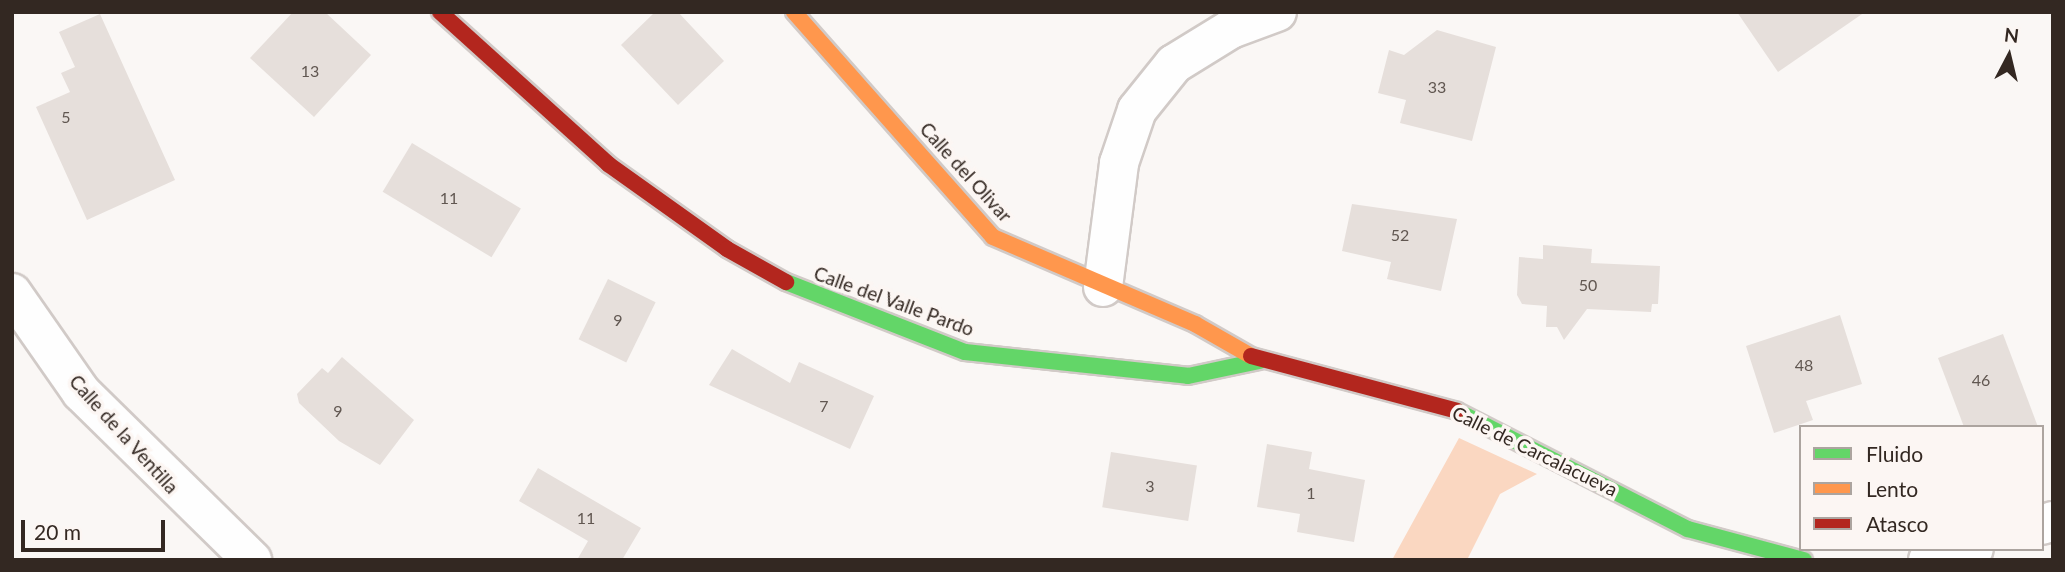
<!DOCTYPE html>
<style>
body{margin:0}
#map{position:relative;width:2065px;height:572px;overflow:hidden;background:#faf7f5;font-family:Lato,sans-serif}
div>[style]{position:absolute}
.green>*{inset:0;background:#fad7c1}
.building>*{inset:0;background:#e6dfdb;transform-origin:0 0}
.roads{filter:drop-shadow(2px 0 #d1cac7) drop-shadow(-2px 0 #d1cac7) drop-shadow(0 2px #d1cac7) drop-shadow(0 -2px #d1cac7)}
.street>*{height:38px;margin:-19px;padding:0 19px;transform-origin:19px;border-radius:19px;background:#fefefe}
.fast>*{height:16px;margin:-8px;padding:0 8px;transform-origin:8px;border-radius:8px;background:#63d668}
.slow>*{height:16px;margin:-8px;padding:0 8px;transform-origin:8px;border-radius:8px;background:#ff974d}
.jam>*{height:16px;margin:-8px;padding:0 8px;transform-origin:8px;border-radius:8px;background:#b3261e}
span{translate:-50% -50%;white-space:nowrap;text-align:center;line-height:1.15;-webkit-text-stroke:7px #fcf6f3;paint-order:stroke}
.number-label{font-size:16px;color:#615751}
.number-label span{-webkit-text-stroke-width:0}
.street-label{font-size:19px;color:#332822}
.frame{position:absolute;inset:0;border:14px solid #332822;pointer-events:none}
.legend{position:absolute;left:1799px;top:425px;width:245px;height:126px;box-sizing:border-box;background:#fcf6f3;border:2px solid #aca49f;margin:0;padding:9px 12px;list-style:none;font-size:21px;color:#332822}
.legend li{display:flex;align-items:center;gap:14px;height:35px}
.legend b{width:35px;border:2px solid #aca49f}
.north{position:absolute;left:1974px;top:21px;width:70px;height:70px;-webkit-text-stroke:5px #fcf6f3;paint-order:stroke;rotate:7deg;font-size:19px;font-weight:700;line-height:28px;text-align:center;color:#332822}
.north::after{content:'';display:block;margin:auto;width:24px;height:32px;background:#332822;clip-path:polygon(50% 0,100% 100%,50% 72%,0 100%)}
.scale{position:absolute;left:21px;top:520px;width:144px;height:32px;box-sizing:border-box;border:4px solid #332822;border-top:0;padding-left:9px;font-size:21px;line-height:24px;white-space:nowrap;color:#332822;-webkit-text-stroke:5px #fcf6f3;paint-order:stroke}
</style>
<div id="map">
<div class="green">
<div style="clip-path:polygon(1459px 438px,1537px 474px,1500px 494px,1467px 560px,1392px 560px)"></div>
</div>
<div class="building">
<div style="clip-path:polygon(293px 12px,325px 12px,371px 55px,314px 117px,250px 58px)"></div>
<div style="clip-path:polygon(655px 12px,678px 12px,724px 61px,678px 105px,621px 45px)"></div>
<div style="clip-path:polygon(1737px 12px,1865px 12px,1778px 72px)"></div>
<div style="clip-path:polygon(100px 14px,175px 180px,87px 220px,36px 107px,70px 92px,61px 73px,75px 67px,59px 32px)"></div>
<div style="clip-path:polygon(1437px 30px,1496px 47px,1472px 141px,1400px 123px,1406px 100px,1378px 93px,1389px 50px,1404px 55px)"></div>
<div style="left:412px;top:143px;width:127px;height:57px;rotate:31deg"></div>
<div style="clip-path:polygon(1352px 204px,1457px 219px,1441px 291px,1387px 279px,1391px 262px,1342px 251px)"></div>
<div style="clip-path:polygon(1543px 245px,1592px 249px,1591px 263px,1660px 266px,1658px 304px,1652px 304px,1651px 312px,1587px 309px,1564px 340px,1557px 327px,1546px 327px,1547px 306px,1522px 304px,1517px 295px,1519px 257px,1543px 259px)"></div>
<div style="left:608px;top:279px;width:53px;height:67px;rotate:26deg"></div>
<div style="clip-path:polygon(1840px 315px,1862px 384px,1806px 401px,1813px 420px,1774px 433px,1746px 346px)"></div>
<div style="clip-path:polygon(2003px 334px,2038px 427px,1964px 427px,1938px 358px)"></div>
<div style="clip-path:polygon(732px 349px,790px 383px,799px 362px,874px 396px,850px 449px,709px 385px)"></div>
<div style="clip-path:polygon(342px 357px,414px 420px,380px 465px,339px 441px,299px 403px,297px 394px,322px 368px,328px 373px)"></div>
<div style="clip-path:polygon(1267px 444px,1312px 452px,1309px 469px,1365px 480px,1354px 542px,1297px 532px,1300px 514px,1257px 507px)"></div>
<div style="left:1111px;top:452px;width:87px;height:56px;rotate:9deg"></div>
<div style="clip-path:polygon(538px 468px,641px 528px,622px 560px,577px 560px,588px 541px,519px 501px)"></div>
</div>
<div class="roads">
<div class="street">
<div style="left:1103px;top:287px;width:125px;rotate:-82.6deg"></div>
<div style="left:1119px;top:163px;width:56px;rotate:-71.2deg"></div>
<div style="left:1137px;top:110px;width:59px;rotate:-51.2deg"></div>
<div style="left:1174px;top:64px;width:67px;rotate:-31.6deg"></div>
<div style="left:1231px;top:29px;width:49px;rotate:-20.3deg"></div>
<div style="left:12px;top:293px;width:121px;rotate:55.1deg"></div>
<div style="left:81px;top:392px;width:240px;rotate:44.5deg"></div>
<div style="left:2042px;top:525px;width:12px;rotate:-20deg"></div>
<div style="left:1928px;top:560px;width:47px;rotate:-13.4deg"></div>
</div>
<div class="fast">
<div style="left:786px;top:282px;width:192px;rotate:21.4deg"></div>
<div style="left:965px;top:352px;width:224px;rotate:6.1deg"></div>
<div style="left:1188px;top:376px;width:73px;rotate:-11.9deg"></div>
<div style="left:1457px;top:411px;width:259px;rotate:27.1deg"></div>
<div style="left:1688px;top:529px;width:120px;rotate:15deg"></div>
</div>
<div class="slow">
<div style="left:794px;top:12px;width:300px;rotate:48.5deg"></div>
<div style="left:993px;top:237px;width:220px;rotate:23.3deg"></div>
<div style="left:1195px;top:324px;width:64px;rotate:29.7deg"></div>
</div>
<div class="jam">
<div style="left:440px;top:12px;width:227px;rotate:42.1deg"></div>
<div style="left:608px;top:164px;width:146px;rotate:35.5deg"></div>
<div style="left:727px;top:249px;width:68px;rotate:29.2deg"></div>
<div style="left:1251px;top:356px;width:213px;rotate:14.9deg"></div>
</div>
</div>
<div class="number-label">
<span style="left:310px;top:71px">13</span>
<span style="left:1437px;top:87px">33</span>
<span style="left:66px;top:117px">5</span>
<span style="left:449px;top:198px">11</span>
<span style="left:1400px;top:235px">52</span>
<span style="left:1588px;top:285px">50</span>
<span style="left:618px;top:320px">9</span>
<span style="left:1804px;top:365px">48</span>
<span style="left:1981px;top:380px">46</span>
<span style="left:824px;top:406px">7</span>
<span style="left:338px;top:411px">9</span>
<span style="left:1150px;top:486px">3</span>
<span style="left:1311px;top:493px">1</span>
<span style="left:586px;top:518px">11</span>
</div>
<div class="street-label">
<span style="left:966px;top:172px;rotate:48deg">Calle del Olivar</span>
<span style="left:894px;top:301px;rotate:20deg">Calle del Valle Pardo</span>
<span style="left:124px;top:434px;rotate:48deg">Calle de la Ventilla</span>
<span style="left:1535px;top:451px;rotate:26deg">Calle de Carcalacueva</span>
</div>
<div class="frame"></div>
<ul class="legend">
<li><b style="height:9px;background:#63d668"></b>Fluido</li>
<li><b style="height:9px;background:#ff974d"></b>Lento</li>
<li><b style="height:9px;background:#b3261e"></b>Atasco</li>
</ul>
<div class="north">N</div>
<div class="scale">20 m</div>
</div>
